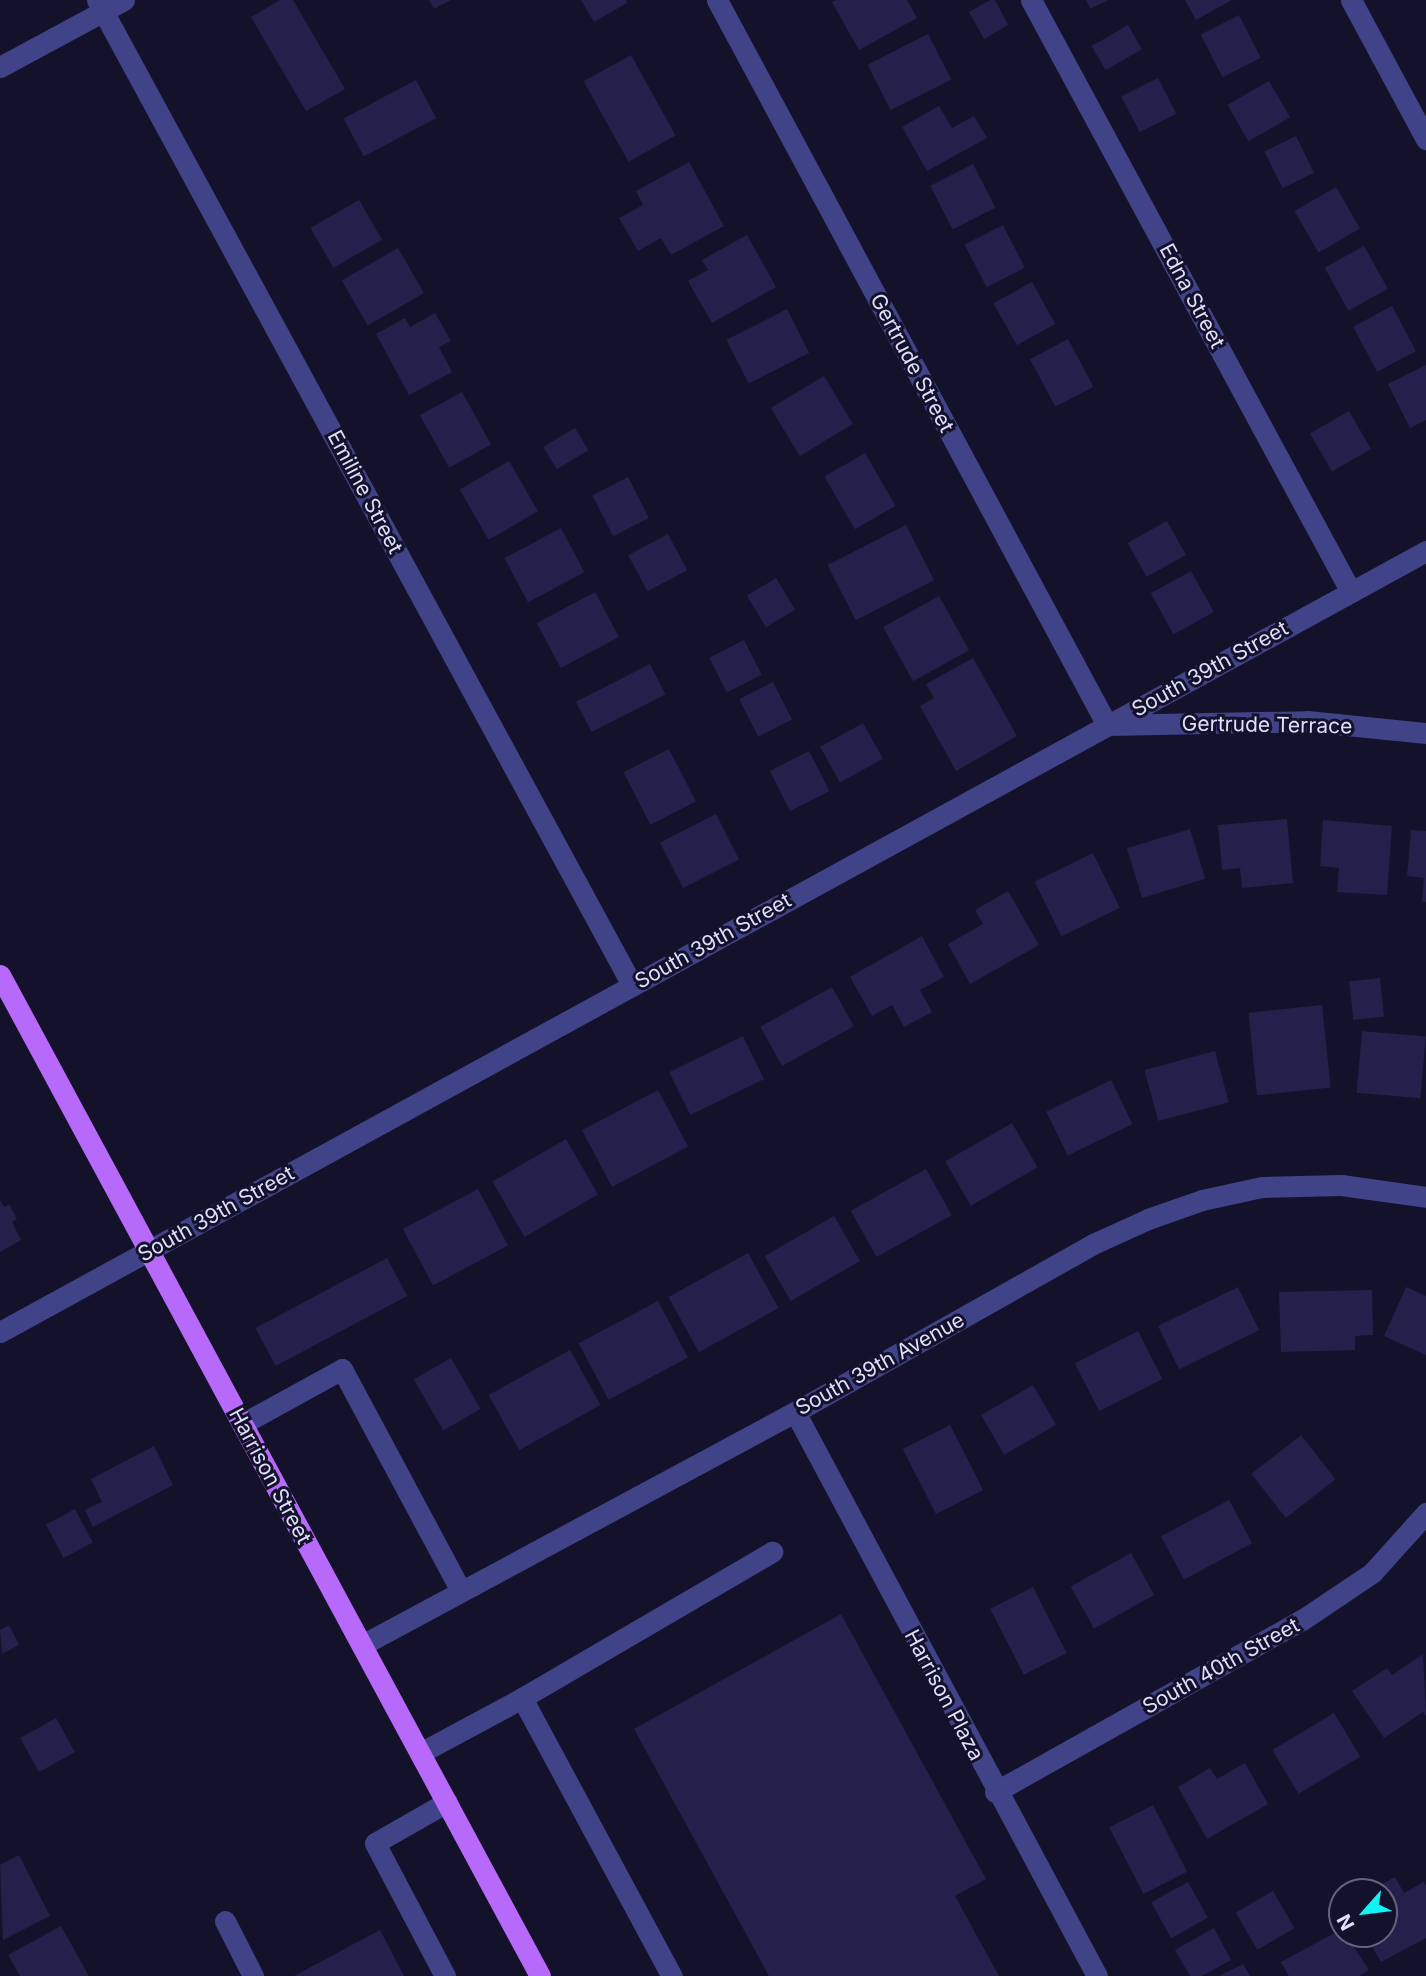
<!DOCTYPE html>
<style>
body{margin:0}
#map{position:relative;width:1426px;height:1976px;overflow:hidden;background:#14122b;font-family:Inter,sans-serif}
div>[style]{position:absolute}
.building>*{inset:0;background:#241f4b;transform-origin:0 0}
.minor>*{height:21px;margin:-10.5px;padding:0 10.5px;transform-origin:10.5px;border-radius:10.5px;background:#404388}
.major>*{height:21px;margin:-10.5px;padding:0 10.5px;transform-origin:10.5px;border-radius:10.5px;background:#b769f9}
span{translate:-50% -50%;white-space:nowrap;text-align:center;line-height:1.15;-webkit-text-stroke:6px #14122b;paint-order:stroke}
.street-label{font-size:21px;color:#dfdefe}
.north{position:absolute;left:1328px;top:1878px;width:70px;height:70px;box-sizing:border-box;background:#14122b;border:2px solid #65647f;border-radius:50%;rotate:242deg;font-size:19px;font-weight:700;line-height:28px;text-align:center;color:#dfdefe}
.north::after{content:'';display:block;margin:auto;width:24px;height:32px;background:#12f3f6;clip-path:polygon(50% 0,100% 100%,50% 72%,0 100%)}
</style>
<div id="map">
<div class="building">
<div style="clip-path:polygon(280px 0,293px 0,345px 89px,306px 111px,251px 17px)"></div>
<div style="clip-path:polygon(429px 0,451px 0,434px 9px)"></div>
<div style="clip-path:polygon(581px 0,626px 0,627px 3px,594px 22px)"></div>
<div style="clip-path:polygon(836px 0,907px 0,917px 18px,859px 50px,832px 2px)"></div>
<div style="clip-path:polygon(990px 0,995px 0,1008px 25px,984px 39px,969px 12px)"></div>
<div style="clip-path:polygon(1086px 0,1108px 0,1090px 9px)"></div>
<div style="clip-path:polygon(1185px 0,1232px 0,1196px 20px)"></div>
<div style="left:1239px;top:15px;width:48px;height:43px;rotate:63deg"></div>
<div style="left:1128px;top:25px;width:28px;height:42px;rotate:60deg"></div>
<div style="left:928px;top:34px;width:51px;height:68px;rotate:63deg"></div>
<div style="left:631px;top:55px;width:92px;height:54px;rotate:61deg"></div>
<div style="left:1158px;top:78px;width:40px;height:41px;rotate:63deg"></div>
<div style="left:416px;top:80px;width:43px;height:82px;rotate:62deg"></div>
<div style="left:1269px;top:81px;width:42px;height:48px;rotate:60deg"></div>
<div style="clip-path:polygon(939px 106px,952px 128px,974px 116px,987px 138px,927px 171px,902px 127px)"></div>
<div style="left:1296px;top:136px;width:41px;height:35px;rotate:64deg"></div>
<div style="clip-path:polygon(689px 162px,724px 226px,671px 255px,661px 238px,638px 251px,619px 218px,643px 205px,636px 191px)"></div>
<div style="left:973px;top:164px;width:49px;height:48px;rotate:63deg"></div>
<div style="left:1336px;top:187px;width:48px;height:48px;rotate:60deg"></div>
<div style="left:359px;top:200px;width:46px;height:56px;rotate:60deg"></div>
<div style="left:1003px;top:225px;width:48px;height:43px;rotate:63deg"></div>
<div style="clip-path:polygon(747px 235px,776px 287px,712px 323px,688px 281px,708px 270px,702px 260px)"></div>
<div style="left:1364px;top:246px;width:49px;height:45px;rotate:61deg"></div>
<div style="left:398px;top:248px;width:52px;height:65px;rotate:60deg"></div>
<div style="left:1032px;top:282px;width:48px;height:44px;rotate:61deg"></div>
<div style="left:1392px;top:306px;width:51px;height:44px;rotate:62deg"></div>
<div style="left:787px;top:309px;width:49px;height:68px;rotate:63deg"></div>
<div style="clip-path:polygon(435px 313px,451px 341px,439px 347px,452px 372px,409px 395px,376px 334px,405px 318px,410px 327px)"></div>
<div style="left:1068px;top:339px;width:54px;height:43px;rotate:62deg"></div>
<div style="clip-path:polygon(1426px 365px,1426px 420px,1410px 428px,1388px 384px)"></div>
<div style="left:824px;top:376px;width:56px;height:62px;rotate:59deg"></div>
<div style="left:462px;top:392px;width:60px;height:48px;rotate:61deg"></div>
<div style="left:1349px;top:411px;width:44px;height:45px;rotate:60deg"></div>
<div style="left:575px;top:428px;width:26px;height:37px;rotate:59deg"></div>
<div style="left:865px;top:453px;width:61px;height:47px;rotate:60deg"></div>
<div style="left:509px;top:461px;width:58px;height:57px;rotate:60deg"></div>
<div style="left:628px;top:477px;width:46px;height:40px;rotate:63deg"></div>
<div style="left:1167px;top:521px;width:39px;height:45px;rotate:61deg"></div>
<div style="left:906px;top:525px;width:62px;height:88px;rotate:63deg"></div>
<div style="left:561px;top:528px;width:50px;height:64px;rotate:62deg"></div>
<div style="left:668px;top:534px;width:41px;height:45px;rotate:62deg"></div>
<div style="left:1191px;top:571px;width:47px;height:46px;rotate:61deg"></div>
<div style="left:776px;top:578px;width:37px;height:34px;rotate:59deg"></div>
<div style="left:595px;top:592px;width:51px;height:66px;rotate:62deg"></div>
<div style="left:939px;top:596px;width:62px;height:64px;rotate:61deg"></div>
<div style="left:744px;top:640px;width:39px;height:39px;rotate:63deg"></div>
<div style="clip-path:polygon(973px 658px,1017px 736px,956px 771px,920px 706px,934px 698px,926px 684px)"></div>
<div style="left:650px;top:664px;width:34px;height:83px;rotate:63deg"></div>
<div style="left:773px;top:682px;width:42px;height:38px;rotate:63deg"></div>
<div style="left:863px;top:723px;width:41px;height:49px;rotate:61deg"></div>
<div style="left:669px;top:749px;width:59px;height:51px;rotate:63deg"></div>
<div style="left:809px;top:751px;width:45px;height:44px;rotate:63deg"></div>
<div style="left:716px;top:814px;width:51px;height:63px;rotate:63deg"></div>
<div style="clip-path:polygon(1287px 819px,1293px 883px,1242px 888px,1240px 868px,1222px 870px,1218px 825px)"></div>
<div style="clip-path:polygon(1323px 820px,1392px 826px,1387px 895px,1337px 892px,1339px 868px,1320px 866px)"></div>
<div style="left:1190px;top:829px;width:52px;height:66px;rotate:73deg"></div>
<div style="clip-path:polygon(1411px 830px,1426px 831px,1426px 902px,1422px 902px,1424px 878px,1407px 876px)"></div>
<div style="left:1093px;top:853px;width:61px;height:65px;rotate:64deg"></div>
<div style="clip-path:polygon(1008px 891px,1039px 945px,970px 984px,948px 944px,983px 924px,975px 910px)"></div>
<div style="clip-path:polygon(922px 936px,944px 977px,920px 990px,932px 1012px,904px 1027px,892px 1005px,872px 1016px,850px 977px)"></div>
<div style="left:1380px;top:978px;width:39px;height:31px;rotate:84deg"></div>
<div style="left:832px;top:987px;width:45px;height:82px;rotate:61deg"></div>
<div style="left:1322px;top:1005px;width:83px;height:74px;rotate:84deg"></div>
<div style="left:1362px;top:1031px;width:64px;height:62px;rotate:5deg"></div>
<div style="left:743px;top:1036px;width:48px;height:82px;rotate:64deg"></div>
<div style="left:1215px;top:1051px;width:53px;height:73px;rotate:75deg"></div>
<div style="left:1111px;top:1080px;width:49px;height:72px;rotate:64deg"></div>
<div style="left:658px;top:1090px;width:64px;height:86px;rotate:62deg"></div>
<div style="left:1012px;top:1123px;width:51px;height:77px;rotate:60deg"></div>
<div style="left:566px;top:1139px;width:64px;height:85px;rotate:60deg"></div>
<div style="left:926px;top:1169px;width:53px;height:86px;rotate:61deg"></div>
<div style="left:478px;top:1189px;width:64px;height:85px;rotate:62deg"></div>
<div style="clip-path:polygon(0 1200px,4px 1207px,9px 1204px,17px 1219px,12px 1222px,21px 1240px,0 1252px)"></div>
<div style="left:834px;top:1216px;width:52px;height:80px;rotate:60deg"></div>
<div style="left:748px;top:1253px;width:63px;height:91px;rotate:61deg"></div>
<div style="left:387px;top:1258px;width:43px;height:149px;rotate:62deg"></div>
<div style="left:1238px;top:1287px;width:48px;height:89px;rotate:64deg"></div>
<div style="clip-path:polygon(1406px 1287px,1426px 1296px,1426px 1355px,1384px 1336px)"></div>
<div style="clip-path:polygon(1372px 1290px,1373px 1335px,1355px 1336px,1355px 1350px,1281px 1352px,1279px 1292px)"></div>
<div style="left:658px;top:1301px;width:64px;height:90px;rotate:62deg"></div>
<div style="left:1138px;top:1331px;width:54px;height:71px;rotate:63deg"></div>
<div style="left:570px;top:1350px;width:63px;height:93px;rotate:61deg"></div>
<div style="left:451px;top:1358px;width:59px;height:43px;rotate:60deg"></div>
<div style="left:1033px;top:1385px;width:46px;height:60px;rotate:60deg"></div>
<div style="left:950px;top:1425px;width:73px;height:53px;rotate:63deg"></div>
<div style="left:1301px;top:1435px;width:56px;height:63px;rotate:52deg"></div>
<div style="clip-path:polygon(154px 1446px,173px 1485px,93px 1527px,85px 1510px,102px 1502px,91px 1479px)"></div>
<div style="left:1229px;top:1500px;width:49px;height:77px;rotate:62deg"></div>
<div style="left:75px;top:1509px;width:38px;height:33px;rotate:62deg"></div>
<div style="left:1131px;top:1553px;width:48px;height:69px;rotate:61deg"></div>
<div style="left:1033px;top:1587px;width:74px;height:48px;rotate:63deg"></div>
<div style="clip-path:polygon(841px 1614px,986px 1879px,955px 1896px,999px 1976px,769px 1976px,634px 1729px)"></div>
<div style="clip-path:polygon(9px 1625px,19px 1645px,2px 1654px,0 1630px)"></div>
<div style="clip-path:polygon(1423px 1654px,1426px 1716px,1423px 1712px,1384px 1738px,1352px 1691px,1387px 1668px,1392px 1675px)"></div>
<div style="left:1334px;top:1713px;width:51px;height:72px;rotate:59deg"></div>
<div style="left:56px;top:1718px;width:39px;height:41px;rotate:61deg"></div>
<div style="clip-path:polygon(1245px 1763px,1268px 1804px,1207px 1839px,1178px 1787px,1210px 1768px,1217px 1779px)"></div>
<div style="left:1153px;top:1805px;width:75px;height:49px;rotate:63deg"></div>
<div style="clip-path:polygon(19px 1855px,50px 1916px,3px 1940px,0 1865px)"></div>
<div style="clip-path:polygon(1395px 1877px,1404px 1893px,1424px 1882px,1426px 1886px,1426px 1938px,1381px 1962px,1365px 1934px,1384px 1934px,1384px 1892px,1367px 1892px)"></div>
<div style="left:1188px;top:1882px;width:41px;height:42px;rotate:61deg"></div>
<div style="left:1273px;top:1891px;width:43px;height:43px;rotate:60deg"></div>
<div style="clip-path:polygon(61px 1926px,89px 1976px,20px 1976px,8px 1955px)"></div>
<div style="clip-path:polygon(1214px 1928px,1231px 1960px,1202px 1976px,1190px 1976px,1175px 1950px)"></div>
<div style="clip-path:polygon(1342px 1929px,1369px 1970px,1359px 1976px,1289px 1976px,1281px 1962px)"></div>
<div style="clip-path:polygon(380px 1930px,404px 1976px,294px 1976px)"></div>
<div style="clip-path:polygon(1243px 1964px,1250px 1976px,1219px 1976px)"></div>
</div>
<div class="minor">
<div style="left:97px;top:0;width:1121px;rotate:61.49deg"></div>
<div style="left:717px;top:0;width:823px;rotate:61.72deg"></div>
<div style="left:1107px;top:725px;width:200px;rotate:-1.1deg"></div>
<div style="left:1307px;top:721px;width:120px;rotate:5.8deg"></div>
<div style="left:1031px;top:0;width:673px;rotate:61.61deg"></div>
<div style="left:1351px;top:0;width:158px;rotate:61.7deg"></div>
<div style="left:0;top:67px;width:141px;rotate:-28.4deg"></div>
<div style="left:0;top:1332px;width:1626px;rotate:-28.71deg"></div>
<div style="left:795px;top:1412px;width:640px;rotate:61.83deg"></div>
<div style="left:242px;top:1424px;width:114px;rotate:-28.8deg"></div>
<div style="left:342px;top:1369px;width:252px;rotate:61.8deg"></div>
<div style="left:362px;top:1645px;width:492px;rotate:-28.3deg"></div>
<div style="left:795px;top:1412px;width:342px;rotate:-29.4deg"></div>
<div style="left:1093px;top:1244px;width:60px;rotate:-24.4deg"></div>
<div style="left:1148px;top:1219px;width:57px;rotate:-19.4deg"></div>
<div style="left:1202px;top:1200px;width:61px;rotate:-12.2deg"></div>
<div style="left:1262px;top:1187px;width:79px;rotate:-1.5deg"></div>
<div style="left:1341px;top:1185px;width:86px;rotate:8deg"></div>
<div style="left:522px;top:1698px;width:290px;rotate:-30.3deg"></div>
<div style="left:420px;top:1753px;width:116px;rotate:-28.3deg"></div>
<div style="left:522px;top:1698px;width:316px;rotate:61.7deg"></div>
<div style="left:995px;top:1792px;width:352px;rotate:-29.3deg"></div>
<div style="left:1302px;top:1620px;width:84px;rotate:-33.9deg"></div>
<div style="left:1372px;top:1573px;width:81px;rotate:-48deg"></div>
<div style="left:225px;top:1921px;width:62px;rotate:63deg"></div>
<div style="left:445px;top:1976px;width:150px;rotate:-117.8deg"></div>
<div style="left:375px;top:1843px;width:83px;rotate:-29.7deg"></div>
</div>
<div class="major">
<div style="left:0;top:975px;width:1137px;rotate:61.65deg"></div>
</div>
<div class="street-label">
<span style="left:1192px;top:296px;rotate:62deg">Edna Street</span>
<span style="left:912px;top:363px;rotate:62deg">Gertrude Street</span>
<span style="left:365px;top:492px;rotate:62deg">Emiline Street</span>
<span style="left:1210px;top:669px;rotate:-29deg">South 39th Street</span>
<span style="left:1267px;top:725px;rotate:1deg">Gertrude Terrace</span>
<span style="left:713px;top:941px;rotate:-29deg">South 39th Street</span>
<span style="left:216px;top:1214px;rotate:-29deg">South 39th Street</span>
<span style="left:880px;top:1364px;rotate:-29deg">South 39th Avenue</span>
<span style="left:270px;top:1476px;rotate:62deg">Harrison Street</span>
<span style="left:1221px;top:1666px;rotate:-29deg">South 40th Street</span>
<span style="left:944px;top:1695px;rotate:62deg">Harrison Plaza</span>
</div>
<div class="north">N</div>
</div>
